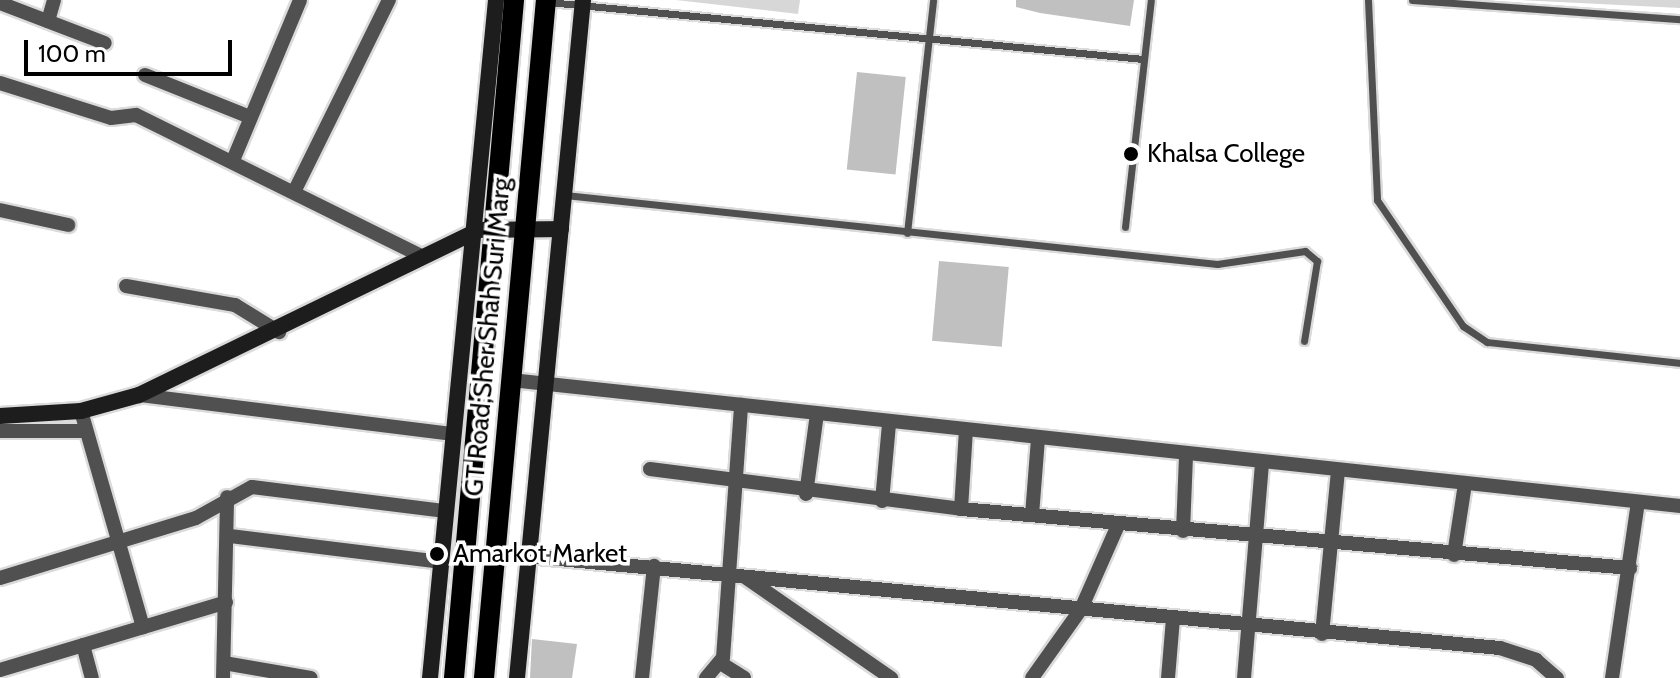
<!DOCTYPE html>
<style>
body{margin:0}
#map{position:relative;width:1680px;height:678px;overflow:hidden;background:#fff;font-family:Cabin,sans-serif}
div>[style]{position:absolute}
.green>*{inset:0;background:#d7d7d7}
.building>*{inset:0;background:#c0c0c0;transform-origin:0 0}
.roads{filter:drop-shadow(2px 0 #dbdbdb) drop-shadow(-2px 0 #dbdbdb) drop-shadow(0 2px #dbdbdb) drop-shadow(0 -2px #dbdbdb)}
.service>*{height:7px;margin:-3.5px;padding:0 3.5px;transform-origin:3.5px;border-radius:3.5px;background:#505050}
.minor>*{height:14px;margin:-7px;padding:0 7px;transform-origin:7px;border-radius:7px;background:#505050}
.secondary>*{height:16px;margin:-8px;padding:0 8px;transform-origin:8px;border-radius:8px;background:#1d1d1d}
.primary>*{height:20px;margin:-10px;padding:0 10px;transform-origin:10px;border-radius:10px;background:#000}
.dots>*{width:22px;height:22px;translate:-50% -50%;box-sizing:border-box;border:4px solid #fff;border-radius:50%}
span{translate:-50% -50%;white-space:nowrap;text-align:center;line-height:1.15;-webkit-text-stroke:7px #fff;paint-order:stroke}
.poi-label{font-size:26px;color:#000}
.left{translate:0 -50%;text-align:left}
.street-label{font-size:26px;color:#000}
.scale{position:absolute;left:24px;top:40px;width:208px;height:36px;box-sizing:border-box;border:4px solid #000;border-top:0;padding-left:10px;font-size:24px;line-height:28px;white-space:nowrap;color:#000;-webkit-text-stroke:6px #fff;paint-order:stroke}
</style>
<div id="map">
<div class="green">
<div style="clip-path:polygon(676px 0,800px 0,798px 14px)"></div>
<div style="clip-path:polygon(1520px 0,1680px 0,1680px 8px)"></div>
</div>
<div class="building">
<div style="clip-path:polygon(1016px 0,1134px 0,1130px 26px,1040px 13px,1016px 7px)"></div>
<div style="left:857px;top:72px;width:49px;height:98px;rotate:6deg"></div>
<div style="left:939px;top:261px;width:70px;height:80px;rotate:5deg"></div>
<div style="clip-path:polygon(532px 639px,577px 644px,572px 678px,530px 678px)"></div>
</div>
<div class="roads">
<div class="service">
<div style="left:1368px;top:0;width:200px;rotate:87.4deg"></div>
<div style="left:1377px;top:200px;width:153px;rotate:55.7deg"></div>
<div style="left:1463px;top:326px;width:29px;rotate:34deg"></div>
<div style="left:1487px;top:342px;width:194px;rotate:6.2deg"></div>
<div style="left:1412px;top:0;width:269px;rotate:4.1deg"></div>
<div style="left:548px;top:2px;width:598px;rotate:5.47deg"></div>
<div style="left:565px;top:195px;width:656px;rotate:6.04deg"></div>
<div style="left:1217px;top:264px;width:89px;rotate:-8.4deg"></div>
<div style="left:1305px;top:251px;width:16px;rotate:40deg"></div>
<div style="left:1317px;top:261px;width:81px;rotate:99.2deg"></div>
<div style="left:1125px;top:227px;width:228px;rotate:-83.5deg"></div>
<div style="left:907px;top:233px;width:234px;rotate:-83.6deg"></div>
</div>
<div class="minor">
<div style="left:0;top:3px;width:112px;rotate:20.9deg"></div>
<div style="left:48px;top:21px;width:22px;rotate:-74deg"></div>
<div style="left:145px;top:75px;width:113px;rotate:21.8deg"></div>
<div style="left:0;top:83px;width:116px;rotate:17.5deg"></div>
<div style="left:111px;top:118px;width:25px;rotate:-7deg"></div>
<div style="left:136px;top:115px;width:318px;rotate:26.3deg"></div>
<div style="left:234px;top:158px;width:171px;rotate:-67.3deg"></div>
<div style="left:296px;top:188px;width:210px;rotate:-63.7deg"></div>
<div style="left:0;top:210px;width:70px;rotate:12.4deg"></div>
<div style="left:126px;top:286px;width:111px;rotate:9.9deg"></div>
<div style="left:235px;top:305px;width:52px;rotate:31.5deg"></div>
<div style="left:511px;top:380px;width:1176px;rotate:6.15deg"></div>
<div style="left:139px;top:395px;width:316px;rotate:7.1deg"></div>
<div style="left:81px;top:411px;width:225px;rotate:74deg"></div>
<div style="left:0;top:431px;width:86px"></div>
<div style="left:650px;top:469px;width:314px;rotate:7.3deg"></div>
<div style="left:961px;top:509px;width:672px;rotate:5.04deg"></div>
<div style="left:806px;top:494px;width:81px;rotate:-82.2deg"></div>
<div style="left:882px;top:501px;width:77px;rotate:-84.8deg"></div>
<div style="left:961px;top:509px;width:79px;rotate:-86.4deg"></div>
<div style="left:1032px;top:515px;width:77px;rotate:-85.5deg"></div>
<div style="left:1183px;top:531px;width:76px;rotate:-87.7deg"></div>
<div style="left:230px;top:536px;width:214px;rotate:7deg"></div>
<div style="left:495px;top:553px;width:1009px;rotate:5.4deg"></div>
<div style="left:1500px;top:648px;width:38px;rotate:18deg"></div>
<div style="left:1536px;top:660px;width:28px;rotate:41deg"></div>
<div style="left:1454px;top:555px;width:72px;rotate:-81.2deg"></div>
<div style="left:745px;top:577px;width:178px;rotate:34.7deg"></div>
<div style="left:0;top:578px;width:205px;rotate:-17deg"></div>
<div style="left:196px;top:518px;width:64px;rotate:-29deg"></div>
<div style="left:252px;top:487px;width:195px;rotate:7.1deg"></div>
<div style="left:1322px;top:634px;width:165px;rotate:-84.4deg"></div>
<div style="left:83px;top:645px;width:34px;rotate:75deg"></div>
<div style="left:224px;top:663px;width:88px;rotate:9.8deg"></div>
<div style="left:722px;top:664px;width:26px;rotate:32deg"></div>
<div style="left:0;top:670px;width:236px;rotate:-16.7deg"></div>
<div style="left:223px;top:678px;width:181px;rotate:-88.7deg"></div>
<div style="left:642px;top:678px;width:113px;rotate:-83.9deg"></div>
<div style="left:706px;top:678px;width:26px;rotate:-50deg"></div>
<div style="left:723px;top:658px;width:254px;rotate:-85.9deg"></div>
<div style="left:1032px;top:678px;width:85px;rotate:-54.6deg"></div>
<div style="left:1081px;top:609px;width:92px;rotate:-66.2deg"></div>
<div style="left:1168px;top:678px;width:59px;rotate:-85.2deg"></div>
<div style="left:1244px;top:678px;width:216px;rotate:-85.2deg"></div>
<div style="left:1612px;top:678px;width:178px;rotate:-81.6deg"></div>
</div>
<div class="secondary">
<div style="left:0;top:416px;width:81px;rotate:-3.5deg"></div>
<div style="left:81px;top:411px;width:60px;rotate:-15.4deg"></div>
<div style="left:139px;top:395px;width:378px;rotate:-25.9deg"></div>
<div style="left:479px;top:230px;width:82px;rotate:-0.7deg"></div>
<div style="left:430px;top:678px;width:681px;rotate:-84.44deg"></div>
<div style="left:517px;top:678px;width:681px;rotate:-84.44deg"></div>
</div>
<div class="primary">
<div style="left:454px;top:678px;width:681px;rotate:-84.94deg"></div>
<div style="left:484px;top:678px;width:681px;rotate:-84.78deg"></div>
</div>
</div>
<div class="dots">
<div style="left:1131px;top:154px;background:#000"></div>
<div style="left:437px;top:554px;background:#000"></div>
</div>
<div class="poi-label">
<span class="left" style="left:1147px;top:154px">Khalsa College</span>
<span class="left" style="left:453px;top:554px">Amarkot Market</span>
</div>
<div class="street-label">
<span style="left:488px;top:337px;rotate:-85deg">GT Road;Sher Shah Suri Marg</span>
</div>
<div class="scale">100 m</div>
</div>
